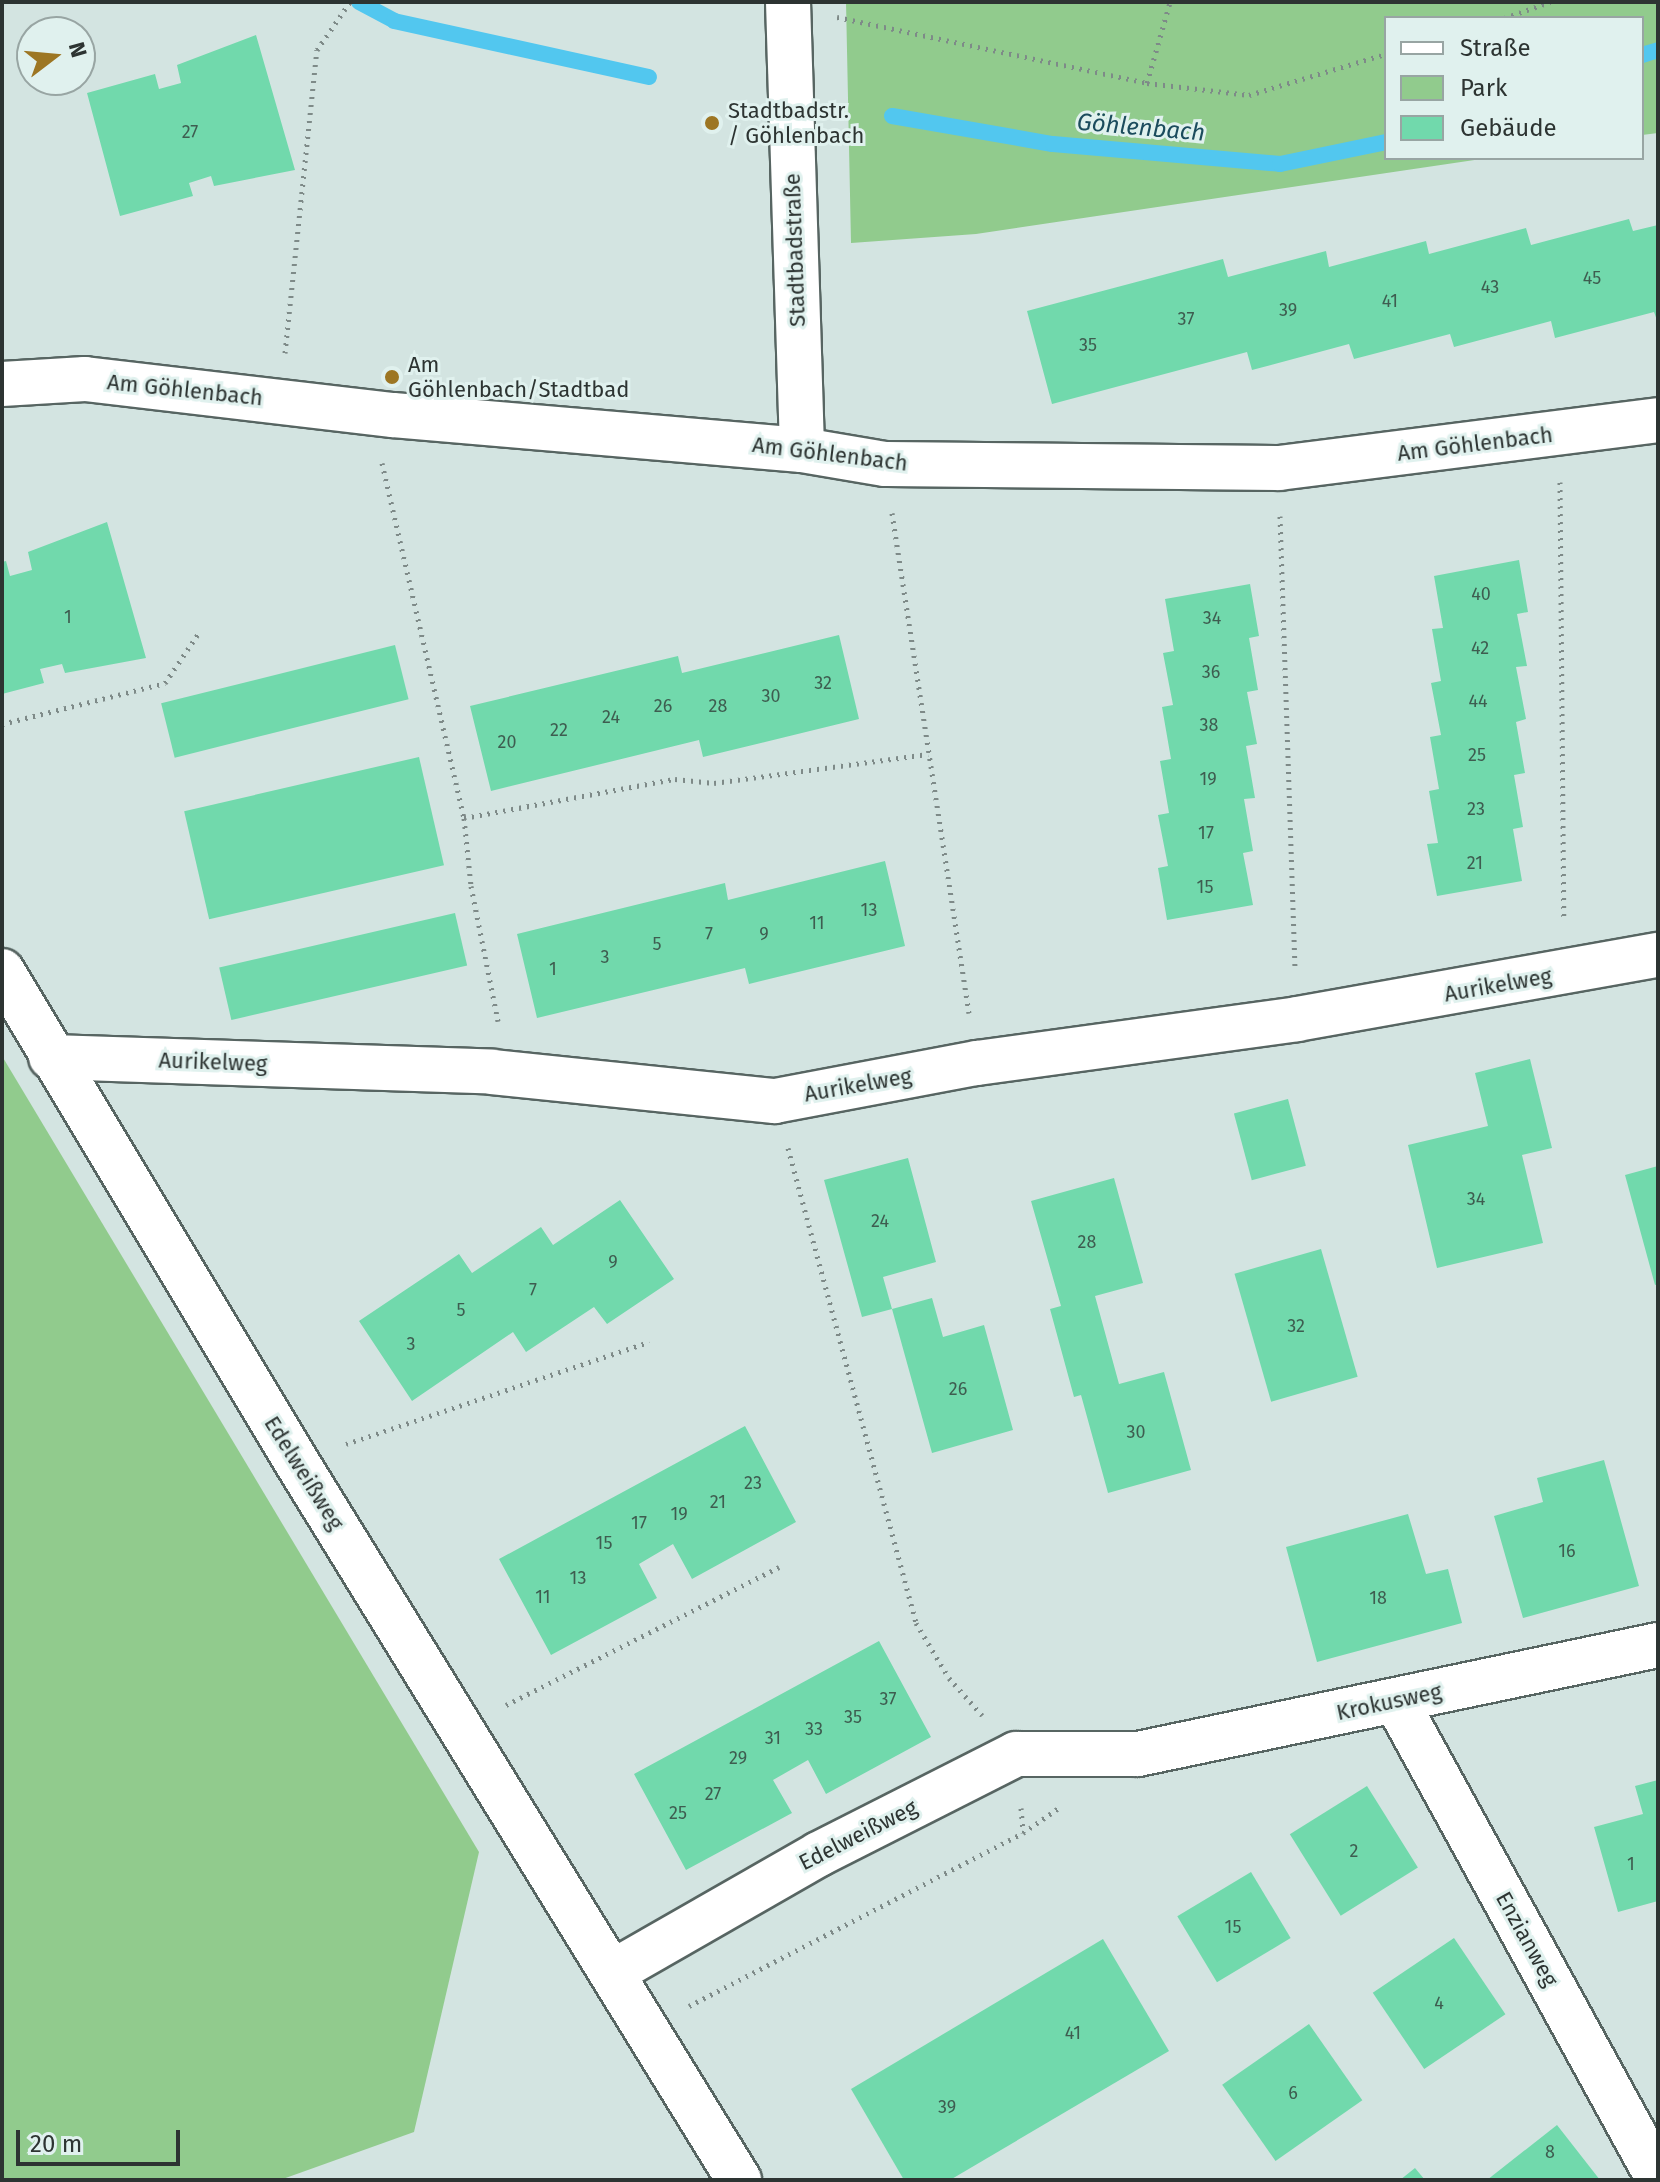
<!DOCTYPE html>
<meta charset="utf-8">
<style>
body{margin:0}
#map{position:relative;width:1660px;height:2182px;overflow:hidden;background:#d3e4e1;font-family:"Fira Sans",sans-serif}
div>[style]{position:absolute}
.green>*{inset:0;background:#91cb8d}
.stream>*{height:16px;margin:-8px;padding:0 8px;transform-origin:8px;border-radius:8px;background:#52c7ef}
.building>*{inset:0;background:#71d9ac;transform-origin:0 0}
.path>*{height:5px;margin-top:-2.5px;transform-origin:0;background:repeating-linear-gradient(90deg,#7e8a88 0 2px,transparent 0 8px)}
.roads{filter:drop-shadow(2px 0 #576562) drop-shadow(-2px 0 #576562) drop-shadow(0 2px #576562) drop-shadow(0 -2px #576562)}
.minor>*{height:44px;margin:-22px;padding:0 22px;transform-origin:22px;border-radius:22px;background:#fff}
.dots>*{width:22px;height:22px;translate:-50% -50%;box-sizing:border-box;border:4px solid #e0f1ee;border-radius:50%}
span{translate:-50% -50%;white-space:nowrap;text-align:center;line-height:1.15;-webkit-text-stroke:6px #e0f1ee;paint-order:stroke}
.number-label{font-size:18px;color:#3e5d50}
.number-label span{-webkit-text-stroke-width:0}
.poi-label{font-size:22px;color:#2d3432}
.left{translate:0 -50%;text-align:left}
.street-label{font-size:22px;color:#2d3432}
.water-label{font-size:24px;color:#1b4c5d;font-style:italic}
.frame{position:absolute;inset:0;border:4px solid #2d3432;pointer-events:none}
.legend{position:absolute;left:1384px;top:16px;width:260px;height:144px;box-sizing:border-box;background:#e0f1ee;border:2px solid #98a5a3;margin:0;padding:10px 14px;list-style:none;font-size:24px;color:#2d3432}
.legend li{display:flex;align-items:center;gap:16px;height:40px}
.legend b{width:40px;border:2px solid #98a5a3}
.north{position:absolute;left:16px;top:16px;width:80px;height:80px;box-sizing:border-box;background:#e0f1ee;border:2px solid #98a5a3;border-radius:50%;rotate:74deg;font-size:22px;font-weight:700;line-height:32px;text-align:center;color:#2d3432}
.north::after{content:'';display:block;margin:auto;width:28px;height:36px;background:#9d7623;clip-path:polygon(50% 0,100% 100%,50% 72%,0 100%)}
.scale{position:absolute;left:16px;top:2130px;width:164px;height:36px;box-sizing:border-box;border:4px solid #2d3432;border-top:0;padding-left:10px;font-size:24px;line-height:28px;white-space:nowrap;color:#2d3432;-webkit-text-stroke:6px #e0f1ee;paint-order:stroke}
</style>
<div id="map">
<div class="green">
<div style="clip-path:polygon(846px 2px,1658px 2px,1658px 133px,1642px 135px,1642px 18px,1386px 18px,1386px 158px,1488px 158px,976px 234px,851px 243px)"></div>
<div style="clip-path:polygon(2px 1056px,479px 1852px,414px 2132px,280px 2180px,2px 2180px)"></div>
</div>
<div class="stream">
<div style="left:359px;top:2px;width:40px;rotate:28deg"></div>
<div style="left:394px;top:21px;width:261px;rotate:12.4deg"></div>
<div style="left:1642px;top:55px;width:17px;rotate:-17deg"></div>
<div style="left:892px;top:116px;width:163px;rotate:9.9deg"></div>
<div style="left:1053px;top:144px;width:228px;rotate:5deg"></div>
<div style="left:1280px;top:164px;width:108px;rotate:-11.7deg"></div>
</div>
<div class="building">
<div style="clip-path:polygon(256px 35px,295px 170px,214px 186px,211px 176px,189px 183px,193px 196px,120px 216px,87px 93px,155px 74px,159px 89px,181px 83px,177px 65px)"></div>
<div style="clip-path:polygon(1629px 219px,1633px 231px,1658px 225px,1658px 323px,1654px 312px,1555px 338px,1551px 321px,1454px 347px,1450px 334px,1354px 359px,1349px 344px,1252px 370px,1247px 352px,1052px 404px,1027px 311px,1223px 259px,1228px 277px,1326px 251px,1329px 267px,1426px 241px,1429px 254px,1526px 228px,1531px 245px)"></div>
<div style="clip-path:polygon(107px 522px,146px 658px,65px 673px,62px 664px,40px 669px,44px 683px,2px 694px,2px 562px,6px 561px,10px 576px,32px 570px,28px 552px)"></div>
<div style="clip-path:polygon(1519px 560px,1528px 612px,1517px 614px,1527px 666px,1516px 667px,1526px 719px,1516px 722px,1525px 773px,1514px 775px,1523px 827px,1513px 829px,1522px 881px,1437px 896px,1427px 844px,1438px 843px,1429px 791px,1439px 789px,1430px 737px,1441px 735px,1431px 683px,1441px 681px,1432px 629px,1443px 628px,1434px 576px)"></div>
<div style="clip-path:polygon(1250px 584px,1259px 636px,1249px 638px,1258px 690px,1247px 692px,1257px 744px,1246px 746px,1255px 798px,1244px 799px,1253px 851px,1243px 853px,1253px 905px,1167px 920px,1158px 868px,1168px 866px,1158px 815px,1169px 813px,1160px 761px,1171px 759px,1162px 707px,1173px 705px,1163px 653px,1174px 651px,1165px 599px)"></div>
<div style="clip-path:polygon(839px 635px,859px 719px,703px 757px,699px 740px,491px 791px,470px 706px,678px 656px,682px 673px)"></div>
<div style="left:395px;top:645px;width:56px;height:241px;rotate:76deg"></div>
<div style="left:419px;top:757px;width:111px;height:241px;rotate:77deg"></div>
<div style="clip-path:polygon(885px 861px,905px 946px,749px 984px,745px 968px,537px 1018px,517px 934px,725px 883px,728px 900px)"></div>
<div style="left:455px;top:913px;width:54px;height:242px;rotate:77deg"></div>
<div style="clip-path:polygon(1530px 1059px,1552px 1148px,1522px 1155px,1543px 1243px,1437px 1268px,1408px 1145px,1488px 1126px,1475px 1073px)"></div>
<div style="left:1288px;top:1099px;width:69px;height:56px;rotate:75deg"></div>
<div style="clip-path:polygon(908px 1158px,936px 1262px,883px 1277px,892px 1309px,862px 1317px,824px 1180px)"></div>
<div style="clip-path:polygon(1658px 1166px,1658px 1284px,1655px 1285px,1625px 1175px)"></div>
<div style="clip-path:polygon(1114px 1178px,1143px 1283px,1095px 1296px,1119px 1384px,1164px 1372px,1191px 1470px,1108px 1493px,1081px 1395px,1074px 1397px,1050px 1309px,1061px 1306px,1031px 1201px)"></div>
<div style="clip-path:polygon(620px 1200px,674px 1279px,607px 1324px,594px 1307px,526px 1352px,513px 1332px,412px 1401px,359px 1321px,459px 1254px,472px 1273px,541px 1227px,553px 1245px)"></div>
<div style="left:1321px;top:1249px;width:133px;height:90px;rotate:74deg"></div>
<div style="clip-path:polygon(932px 1298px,943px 1337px,984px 1325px,1013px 1430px,932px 1453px,892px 1309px)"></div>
<div style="clip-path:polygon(745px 1426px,796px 1522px,692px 1579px,673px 1544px,639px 1564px,657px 1598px,551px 1655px,499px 1559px)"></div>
<div style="clip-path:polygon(1604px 1460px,1639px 1586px,1523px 1618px,1494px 1516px,1543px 1502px,1537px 1478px)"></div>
<div style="clip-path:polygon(1408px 1514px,1426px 1574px,1448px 1569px,1462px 1623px,1317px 1662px,1286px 1547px)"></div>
<div style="clip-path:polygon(879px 1641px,931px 1737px,826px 1794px,808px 1760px,773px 1780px,792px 1813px,686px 1870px,634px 1774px)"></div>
<div style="clip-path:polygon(1658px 1780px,1658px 1901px,1618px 1912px,1594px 1827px,1643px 1814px,1635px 1786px)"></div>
<div style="left:1367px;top:1786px;width:96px;height:91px;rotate:58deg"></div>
<div style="left:1251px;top:1872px;width:77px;height:86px;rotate:59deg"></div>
<div style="left:1454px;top:1938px;width:92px;height:98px;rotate:56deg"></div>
<div style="clip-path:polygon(1103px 1939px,1169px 2051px,950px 2180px,904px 2180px,851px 2089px)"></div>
<div style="left:1309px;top:2024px;width:93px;height:106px;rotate:55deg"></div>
<div style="clip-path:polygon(1557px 2125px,1600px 2180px,1487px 2180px)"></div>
<div style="clip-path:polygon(1415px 2168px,1425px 2180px,1400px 2180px)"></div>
</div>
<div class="path">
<div style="left:837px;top:17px;width:317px;rotate:12deg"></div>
<div style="left:1147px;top:83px;width:103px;rotate:6.7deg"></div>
<div style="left:1249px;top:95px;width:143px;rotate:-16.7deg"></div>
<div style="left:1504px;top:18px;width:49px;rotate:-19.2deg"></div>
<div style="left:1147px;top:83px;width:84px;rotate:-74.1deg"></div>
<div style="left:285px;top:353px;width:305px;rotate:-84deg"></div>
<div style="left:317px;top:50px;width:58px;rotate:-55.5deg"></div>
<div style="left:382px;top:463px;width:364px;rotate:77deg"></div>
<div style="left:464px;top:818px;width:68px;rotate:84.1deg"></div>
<div style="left:471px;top:886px;width:138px;rotate:78.7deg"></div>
<div style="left:1560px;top:482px;width:438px;rotate:89.5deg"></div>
<div style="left:892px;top:513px;width:506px;rotate:81.25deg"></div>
<div style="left:1280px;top:516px;width:454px;rotate:88.1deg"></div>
<div style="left:2px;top:724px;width:168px;rotate:-14.1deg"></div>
<div style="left:165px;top:683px;width:59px;rotate:-56deg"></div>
<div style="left:464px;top:818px;width:215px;rotate:-10.5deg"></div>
<div style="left:675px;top:779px;width:39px;rotate:6deg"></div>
<div style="left:714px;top:783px;width:216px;rotate:-7.7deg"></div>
<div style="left:788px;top:1148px;width:492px;rotate:74.9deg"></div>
<div style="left:916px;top:1623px;width:64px;rotate:59deg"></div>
<div style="left:949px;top:1678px;width:50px;rotate:48.3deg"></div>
<div style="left:346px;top:1444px;width:320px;rotate:-18.6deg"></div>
<div style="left:506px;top:1705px;width:306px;rotate:-26.8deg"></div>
<div style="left:1021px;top:1808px;width:25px;rotate:85deg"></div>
<div style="left:689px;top:2006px;width:376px;rotate:-27.4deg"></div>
<div style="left:1023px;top:1833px;width:45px;rotate:-35.1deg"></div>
</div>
<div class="roads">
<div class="minor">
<div style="left:788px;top:2px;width:448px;rotate:88.2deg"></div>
<div style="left:2px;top:384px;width:83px;rotate:-3.4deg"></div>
<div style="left:85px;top:379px;width:310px;rotate:6.7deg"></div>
<div style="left:393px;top:415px;width:410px;rotate:4.9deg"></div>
<div style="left:802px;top:450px;width:84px;rotate:9.6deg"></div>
<div style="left:885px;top:464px;width:394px;rotate:0.6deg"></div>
<div style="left:1279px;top:468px;width:382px;rotate:-7.2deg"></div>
<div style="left:2px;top:971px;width:571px;rotate:59.04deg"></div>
<div style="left:296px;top:1461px;width:845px;rotate:58.36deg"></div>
<div style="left:51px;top:1057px;width:441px;rotate:1.9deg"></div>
<div style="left:492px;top:1072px;width:284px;rotate:5.9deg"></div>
<div style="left:775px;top:1101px;width:206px;rotate:-10.7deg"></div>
<div style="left:977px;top:1063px;width:323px;rotate:-7.8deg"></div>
<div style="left:1297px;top:1019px;width:367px;rotate:-10.1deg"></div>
<div style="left:1396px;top:1701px;width:544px;rotate:61.22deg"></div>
<div style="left:613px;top:1972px;width:237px;rotate:-29.8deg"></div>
<div style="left:819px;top:1854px;width:221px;rotate:-26.9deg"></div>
<div style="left:1016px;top:1754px;width:122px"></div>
<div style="left:1138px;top:1754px;width:531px;rotate:-11.84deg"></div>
</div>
</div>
<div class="dots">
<div style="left:712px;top:123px;background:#9d7623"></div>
<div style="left:392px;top:377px;background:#9d7623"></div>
</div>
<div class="number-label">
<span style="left:190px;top:132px">27</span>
<span style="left:1592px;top:278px">45</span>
<span style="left:1490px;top:287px">43</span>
<span style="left:1390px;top:301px">41</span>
<span style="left:1288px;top:310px">39</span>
<span style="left:1186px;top:319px">37</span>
<span style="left:1088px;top:345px">35</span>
<span style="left:1481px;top:594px">40</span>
<span style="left:68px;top:617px">1</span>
<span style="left:1212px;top:618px">34</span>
<span style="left:1480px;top:648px">42</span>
<span style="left:1211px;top:672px">36</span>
<span style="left:823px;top:683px">32</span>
<span style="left:771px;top:696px">30</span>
<span style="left:1478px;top:701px">44</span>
<span style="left:663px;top:706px">26</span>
<span style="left:718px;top:706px">28</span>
<span style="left:611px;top:717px">24</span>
<span style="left:1209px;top:725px">38</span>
<span style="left:559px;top:730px">22</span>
<span style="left:507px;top:742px">20</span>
<span style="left:1477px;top:755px">25</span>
<span style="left:1208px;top:779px">19</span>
<span style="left:1476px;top:809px">23</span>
<span style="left:1206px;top:833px">17</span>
<span style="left:1475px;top:863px">21</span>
<span style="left:1205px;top:887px">15</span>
<span style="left:869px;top:910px">13</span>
<span style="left:817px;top:923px">11</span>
<span style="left:709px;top:934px">7</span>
<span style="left:764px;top:934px">9</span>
<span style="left:657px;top:944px">5</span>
<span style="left:605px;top:957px">3</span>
<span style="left:553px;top:969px">1</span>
<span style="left:1476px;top:1199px">34</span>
<span style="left:880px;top:1221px">24</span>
<span style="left:1087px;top:1242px">28</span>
<span style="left:613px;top:1262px">9</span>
<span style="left:533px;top:1290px">7</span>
<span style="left:461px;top:1310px">5</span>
<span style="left:1296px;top:1326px">32</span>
<span style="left:411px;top:1344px">3</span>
<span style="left:958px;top:1389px">26</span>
<span style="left:1136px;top:1432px">30</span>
<span style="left:753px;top:1483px">23</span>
<span style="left:718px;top:1502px">21</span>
<span style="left:679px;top:1514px">19</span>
<span style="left:639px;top:1523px">17</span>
<span style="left:604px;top:1543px">15</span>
<span style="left:1567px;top:1551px">16</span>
<span style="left:578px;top:1578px">13</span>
<span style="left:543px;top:1597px">11</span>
<span style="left:1378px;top:1598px">18</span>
<span style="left:888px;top:1699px">37</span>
<span style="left:853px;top:1717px">35</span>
<span style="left:814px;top:1729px">33</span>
<span style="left:773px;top:1738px">31</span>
<span style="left:738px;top:1758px">29</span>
<span style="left:713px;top:1794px">27</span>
<span style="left:678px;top:1813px">25</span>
<span style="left:1354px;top:1851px">2</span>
<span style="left:1631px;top:1864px">1</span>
<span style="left:1233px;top:1927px">15</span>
<span style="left:1439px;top:2003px">4</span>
<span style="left:1073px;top:2033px">41</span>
<span style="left:1293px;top:2093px">6</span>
<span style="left:947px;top:2107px">39</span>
<span style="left:1550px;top:2152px">8</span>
</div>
<div class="poi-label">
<span class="left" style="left:728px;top:123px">Stadtbadstr.<br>/ Göhlenbach</span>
<span class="left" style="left:408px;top:377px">Am<br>Göhlenbach/Stadtbad</span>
</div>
<div class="street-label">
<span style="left:795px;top:250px;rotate:-92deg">Stadtbadstraße</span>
<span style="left:185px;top:390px;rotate:6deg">Am Göhlenbach</span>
<span style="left:1475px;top:444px;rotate:-7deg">Am Göhlenbach</span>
<span style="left:830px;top:454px;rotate:7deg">Am Göhlenbach</span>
<span style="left:1498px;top:985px;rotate:-10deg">Aurikelweg</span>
<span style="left:213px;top:1062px;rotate:2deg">Aurikelweg</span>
<span style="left:858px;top:1085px;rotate:-10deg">Aurikelweg</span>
<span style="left:304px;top:1473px;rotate:58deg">Edelweißweg</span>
<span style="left:1389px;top:1702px;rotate:-12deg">Krokusweg</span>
<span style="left:858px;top:1835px;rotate:-27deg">Edelweißweg</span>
<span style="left:1527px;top:1939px;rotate:61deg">Enzianweg</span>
</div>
<div class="water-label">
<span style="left:1141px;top:128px;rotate:5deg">Göhlenbach</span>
</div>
<div class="frame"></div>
<ul class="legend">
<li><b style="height:10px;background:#fff"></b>Straße</li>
<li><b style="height:22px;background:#91cb8d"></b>Park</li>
<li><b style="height:22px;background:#71d9ac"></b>Gebäude</li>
</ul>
<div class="north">N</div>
<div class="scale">20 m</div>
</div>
